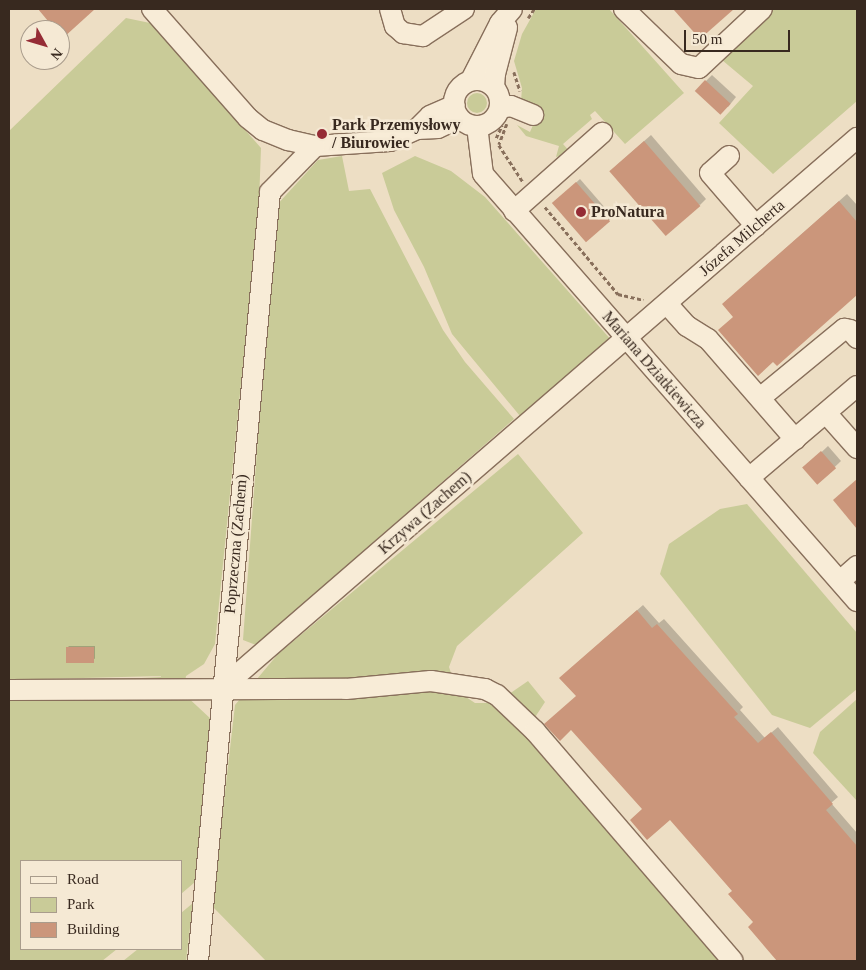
<!DOCTYPE html>
<meta charset="utf-8">
<style>
body{margin:0}
#map{position:relative;width:866px;height:970px;overflow:hidden;background:#eddec4;font-family:Georgia,serif}
div>[style]{position:absolute}
.green>*{inset:0;background:#c9cb98}
.round{border-radius:50%}
.shadow>*{inset:0;background:#0003}
.building>*{inset:0;background:#cb967b;transform-origin:0 0}
.path>*{height:2.5px;margin-top:-1.25px;transform-origin:0;background:repeating-linear-gradient(90deg,#886f5b 0 4px,transparent 0 6.5px)}
.roads{filter:drop-shadow(1px 0 #886f5b) drop-shadow(-1px 0 #886f5b) drop-shadow(0 1px #886f5b) drop-shadow(0 -1px #886f5b)}
.minor>*{height:20px;margin:-10px;padding:0 10px;transform-origin:10px;border-radius:10px;background:#f8ecd7}
.minor>.ring{margin:-10px;padding:0;box-sizing:content-box;background:none;border:20px solid #f8ecd7;border-radius:50%}
.dots>*{width:14px;height:14px;translate:-50% -50%;box-sizing:border-box;border:2px solid #f5e9d4;border-radius:50%}
span{translate:-50% -50%;white-space:nowrap;text-align:center;line-height:1.15;-webkit-text-stroke:5px #f5e9d4;paint-order:stroke}
.poi-label{font-size:16px;color:#38291f;font-weight:700}
.left{translate:0 -50%;text-align:left}
.street-label{font-size:16px;color:#38291f}
.frame{position:absolute;inset:0;border:10px solid #38291f;pointer-events:none}
.legend{position:absolute;left:20px;top:860px;width:162px;height:90px;box-sizing:border-box;background:#f5e9d4;border:1px solid #a99c8c;margin:0;padding:6px 9px;list-style:none;font-size:15px;color:#38291f}
.legend li{display:flex;align-items:center;gap:10px;height:25px}
.legend b{width:25px;border:1px solid #a99c8c}
.north{position:absolute;left:20px;top:20px;width:50px;height:50px;box-sizing:border-box;background:#f5e9d4;border:1px solid #a99c8c;border-radius:50%;rotate:129deg;font-size:14px;font-weight:700;line-height:20px;text-align:center;color:#38291f}
.north::after{content:'';display:block;margin:auto;width:18px;height:22px;background:#952c35;clip-path:polygon(50% 0,100% 100%,50% 72%,0 100%)}
.scale{position:absolute;left:684px;top:30px;width:106px;height:22px;box-sizing:border-box;border:2px solid #38291f;border-top:0;padding-left:6px;font-size:15px;line-height:18px;white-space:nowrap;color:#38291f;-webkit-text-stroke:4px #f5e9d4;paint-order:stroke}
</style>
<div id="map">
<div class="green">
<div style="clip-path:polygon(536px 9px,609px 9px,684px 93px,625px 144px,595px 111px,590px 115px,592px 119px,563px 144px,571px 153px,556px 157px,559px 146px,526px 136px,517px 125px,530px 132px,540px 109px,521px 101px,522px 88px,514px 61px,522px 34px)"></div>
<div style="clip-path:polygon(773px 9px,857px 9px,857px 101px,773px 174px,719px 123px,753px 86px,722px 60px)"></div>
<div style="clip-path:polygon(evenodd,126px 18px,150px 23px,261px 148px,259px 203px,215px 644px,204px 664px,186px 676px,183px 693px,212px 720px,195px 882px,181px 894px,181px 861px,21px 861px,21px 949px,117px 949px,102px 961px,9px 961px,9px 131px,126px 18px,161px 677px,43px 683px,43px 679px,161px 676px,161px 677px)"></div>
<div class="round" style="left:467px;top:93px;width:20px;height:20px"></div>
<div style="clip-path:polygon(342px 156px,349px 191px,370px 189px,443px 330px,465px 362px,514px 419px,256px 645px,243px 640px,275px 207px,318px 160px)"></div>
<div style="clip-path:polygon(415px 156px,451px 171px,485px 197px,612px 341px,520px 416px,452px 334px,424px 267px,394px 210px,382px 173px)"></div>
<div style="clip-path:polygon(518px 454px,583px 533px,457px 646px,449px 667px,457px 691px,475px 703px,496px 703px,528px 681px,545px 702px,528px 728px,724px 961px,266px 961px,212px 906px,235px 705px,278px 654px)"></div>
<div style="clip-path:polygon(747px 504px,857px 633px,857px 689px,810px 728px,772px 715px,660px 574px,669px 544px,720px 509px)"></div>
<div style="clip-path:polygon(857px 699px,857px 801px,813px 753px,820px 732px)"></div>
<div style="clip-path:polygon(193px 903px,186px 961px,123px 961px,138px 949px,181px 949px,181px 913px)"></div>
</div>
<div class="shadow">
<div style="clip-path:polygon(40px 9px,93px 9px,63px 36px,60px 30px,40px 30px,50px 21px)"></div>
<div style="clip-path:polygon(675px 9px,732px 9px,700px 37px)"></div>
<div style="clip-path:polygon(712px 75px,736px 97px,728px 107px,697px 90px)"></div>
<div style="clip-path:polygon(651px 135px,706px 199px,700px 205px,617px 165px)"></div>
<div style="clip-path:polygon(580px 179px,613px 217px,609px 220px,558px 199px)"></div>
<div style="clip-path:polygon(847px 194px,857px 205px,857px 293px,777px 364px,723px 304px)"></div>
<div style="clip-path:polygon(828px 446px,841px 461px,818px 483px,811px 462px)"></div>
<div style="clip-path:polygon(643px 605px,659px 623px,664px 619px,743px 707px,740px 710px,765px 738px,778px 727px,838px 797px,831px 803px,857px 833px,857px 961px,779px 961px,749px 927px,754px 922px,733px 891px,670px 818px,644px 809px,577px 696px,567px 672px)"></div>
<div style="clip-path:polygon(69px 646px,95px 646px,95px 659px,67px 648px)"></div>
</div>
<div class="building">
<div style="clip-path:polygon(38px 9px,95px 9px,63px 38px,60px 30px,38px 30px,48px 21px)"></div>
<div style="clip-path:polygon(673px 9px,734px 9px,700px 39px)"></div>
<div style="left:705px;top:80px;width:35px;height:15px;rotate:43deg"></div>
<div style="left:644px;top:141px;width:86px;height:46px;rotate:49deg"></div>
<div style="left:576px;top:182px;width:52px;height:32px;rotate:49deg"></div>
<div style="clip-path:polygon(839px 201px,857px 222px,857px 295px,777px 366px,773px 362px,758px 376px,718px 330px,733px 317px,722px 304px)"></div>
<div style="left:821px;top:451px;width:23px;height:25px;rotate:49deg"></div>
<div style="clip-path:polygon(857px 479px,857px 529px,833px 500px)"></div>
<div style="clip-path:polygon(637px 610px,652px 628px,657px 624px,738px 714px,734px 717px,758px 743px,771px 732px,833px 804px,826px 810px,857px 846px,857px 961px,777px 961px,748px 927px,753px 922px,728px 894px,732px 891px,670px 820px,647px 840px,630px 820px,642px 809px,571px 730px,560px 741px,544px 724px,576px 696px,559px 678px)"></div>
<div style="left:66px;top:647px;width:28px;height:16px"></div>
</div>
<div class="path">
<div style="left:528px;top:18px;width:11px;rotate:-56deg"></div>
<div style="left:514px;top:72px;width:20px;rotate:72deg"></div>
<div style="left:507px;top:124px;width:22px;rotate:111deg"></div>
<div style="left:499px;top:145px;width:44px;rotate:57deg"></div>
<div style="left:496px;top:138px;width:14px;rotate:-65deg"></div>
<div style="left:545px;top:207px;width:114px;rotate:50deg"></div>
<div style="left:618px;top:294px;width:26px;rotate:13deg"></div>
</div>
<div class="roads">
<div class="minor">
<div style="left:152px;top:9px;width:145px;rotate:48.6deg"></div>
<div style="left:248px;top:118px;width:19px;rotate:39deg"></div>
<div style="left:263px;top:130px;width:27px;rotate:22deg"></div>
<div style="left:288px;top:140px;width:28px;rotate:13deg"></div>
<div style="left:315px;top:146px;width:75px;rotate:-3.8deg"></div>
<div style="left:390px;top:141px;width:30px;rotate:-24deg"></div>
<div style="left:417px;top:129px;width:18px;rotate:-45deg"></div>
<div style="left:430px;top:116px;width:27px;rotate:-24deg"></div>
<div style="left:390px;top:9px;width:18px;rotate:74deg"></div>
<div style="left:395px;top:26px;width:11px;rotate:41deg"></div>
<div style="left:403px;top:33px;width:20px;rotate:9deg"></div>
<div style="left:423px;top:36px;width:49px;rotate:-33.4deg"></div>
<div style="left:624px;top:9px;width:79px;rotate:44deg"></div>
<div style="left:681px;top:64px;width:18px;rotate:13deg"></div>
<div style="left:699px;top:68px;width:86px;rotate:-43.1deg"></div>
<div class="ring" style="left:454px;top:80px;width:26px;height:26px"></div>
<div style="left:471px;top:80px;width:64px;rotate:-63deg"></div>
<div style="left:500px;top:23px;width:18px;rotate:-49deg"></div>
<div style="left:494px;top:87px;width:13px;rotate:-86deg"></div>
<div style="left:495px;top:74px;width:48px;rotate:-75.4deg"></div>
<div style="left:500px;top:108px;width:11px;rotate:-10deg"></div>
<div style="left:511px;top:106px;width:24px;rotate:22deg"></div>
<div style="left:477px;top:126px;width:48px;rotate:82.9deg"></div>
<div style="left:483px;top:174px;width:568px;rotate:48.79deg"></div>
<div style="left:417px;top:129px;width:21px;rotate:-3deg"></div>
<div style="left:438px;top:128px;width:23px;rotate:-25deg"></div>
<div style="left:729px;top:156px;width:25px;rotate:138deg"></div>
<div style="left:710px;top:173px;width:70px;rotate:49deg"></div>
<div style="left:514px;top:211px;width:118px;rotate:-41.6deg"></div>
<div style="left:667px;top:304px;width:30px;rotate:48deg"></div>
<div style="left:687px;top:326px;width:25px;rotate:32deg"></div>
<div style="left:708px;top:339px;width:133px;rotate:49deg"></div>
<div style="left:760px;top:398px;width:109px;rotate:-39.4deg"></div>
<div style="left:844px;top:329px;width:6px;rotate:9deg"></div>
<div style="left:850px;top:330px;width:11px;rotate:49deg"></div>
<div style="left:826px;top:413px;width:47px;rotate:48.5deg"></div>
<div style="left:749px;top:478px;width:142px;rotate:-40.4deg"></div>
<div style="left:840px;top:581px;width:23px;rotate:-41deg"></div>
<div style="left:223px;top:687px;width:839px;rotate:-40.89deg"></div>
<div style="left:9px;top:690px;width:337px;rotate:-0.2deg"></div>
<div style="left:346px;top:689px;width:85px;rotate:-5.4deg"></div>
<div style="left:431px;top:681px;width:55px;rotate:8.4deg"></div>
<div style="left:485px;top:689px;width:13px;rotate:27deg"></div>
<div style="left:497px;top:695px;width:52px;rotate:43.5deg"></div>
<div style="left:535px;top:731px;width:303px;rotate:49.3deg"></div>
<div style="left:198px;top:961px;width:772px;rotate:-84.65deg"></div>
<div style="left:270px;top:192px;width:64px;rotate:-45.6deg"></div>
</div>
</div>
<div class="dots">
<div style="left:322px;top:134px;background:#952c35"></div>
<div style="left:581px;top:212px;background:#952c35"></div>
</div>
<div class="poi-label">
<span class="left" style="left:332px;top:134px">Park Przemysłowy<br>/ Biurowiec</span>
<span class="left" style="left:591px;top:212px">ProNatura</span>
</div>
<div class="street-label">
<span style="left:742px;top:238px;rotate:-41deg">Józefa Milcherta</span>
<span style="left:654px;top:370px;rotate:49deg">Mariana Dziatkiewicza</span>
<span style="left:425px;top:513px;rotate:-41deg">Krzywa (Zachem)</span>
<span style="left:236px;top:544px;rotate:-85deg">Poprzeczna (Zachem)</span>
</div>
<div class="frame"></div>
<ul class="legend">
<li><b style="height:6px;background:#f8ecd7"></b>Road</li>
<li><b style="height:14px;background:#c9cb98"></b>Park</li>
<li><b style="height:14px;background:#cb967b"></b>Building</li>
</ul>
<div class="north">N</div>
<div class="scale">50 m</div>
</div>
